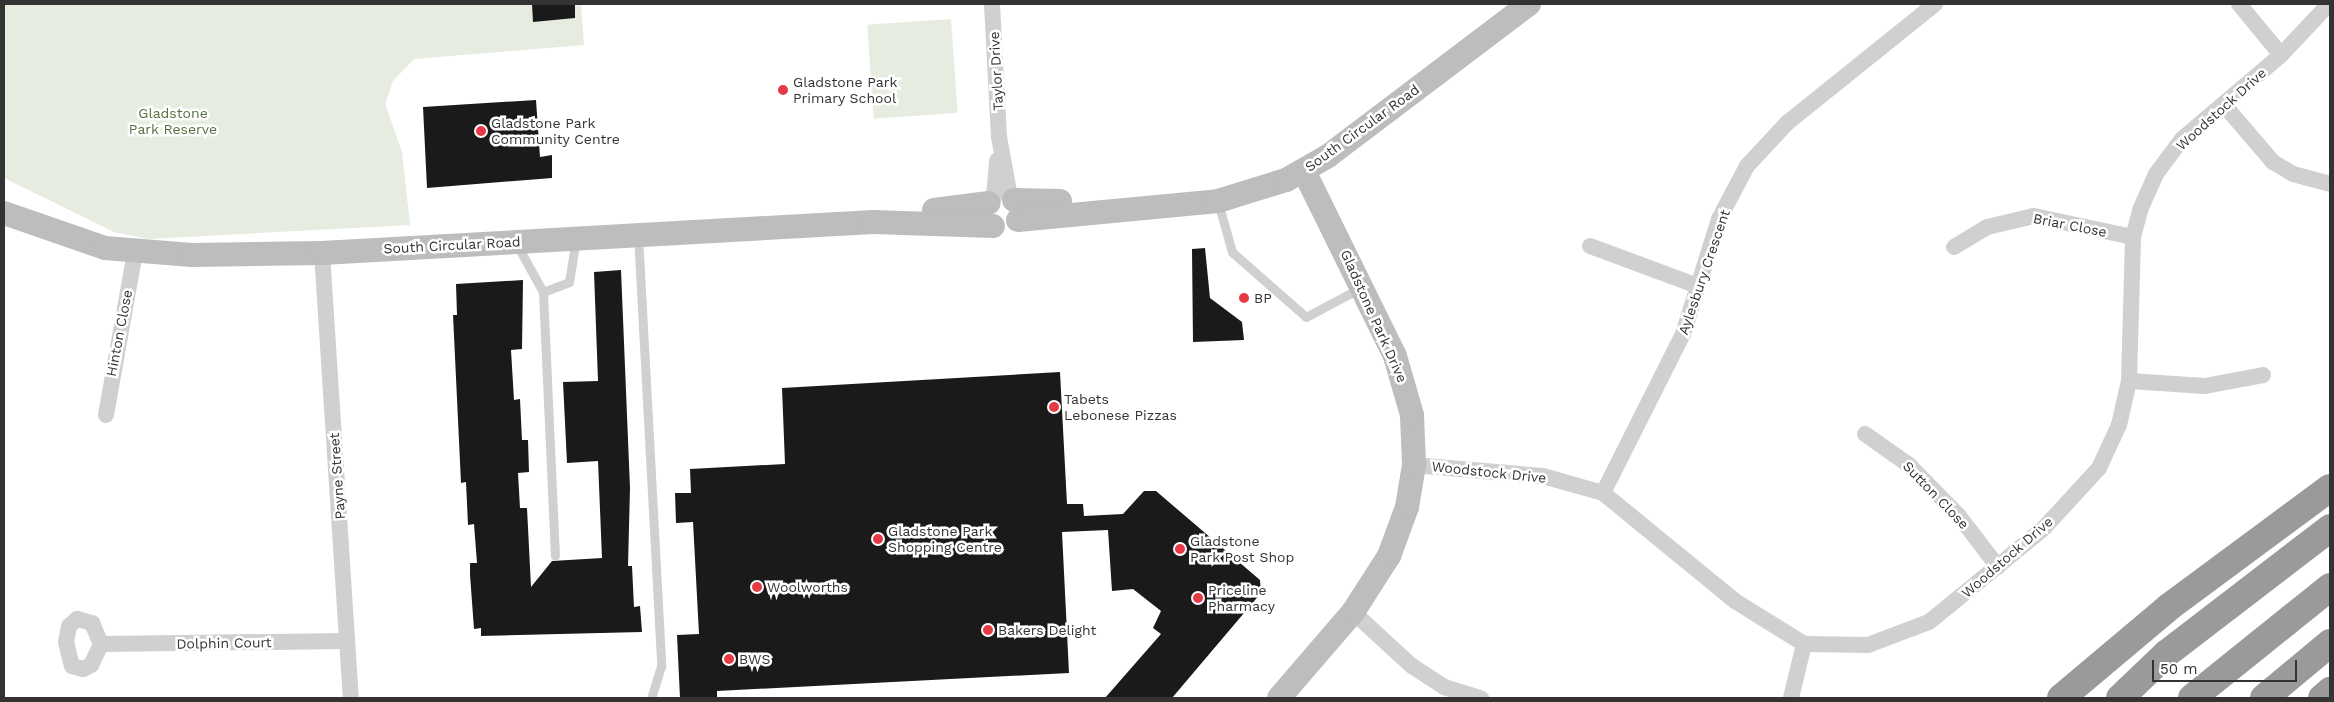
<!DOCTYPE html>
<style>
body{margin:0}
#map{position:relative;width:2334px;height:702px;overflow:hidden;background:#fff;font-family:"Work Sans",sans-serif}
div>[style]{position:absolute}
.green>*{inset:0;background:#e6ecdf;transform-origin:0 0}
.building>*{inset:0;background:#1a1a1a}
.lane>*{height:9px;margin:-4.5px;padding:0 4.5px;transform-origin:4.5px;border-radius:4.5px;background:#d0d0d0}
.street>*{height:16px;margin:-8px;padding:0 8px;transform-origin:8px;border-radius:8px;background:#d0d0d0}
.secondary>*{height:24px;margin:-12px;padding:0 12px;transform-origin:12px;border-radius:12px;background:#bdbdbd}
.highway>*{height:28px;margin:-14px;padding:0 14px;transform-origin:14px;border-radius:14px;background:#9a9a9a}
.dots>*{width:14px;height:14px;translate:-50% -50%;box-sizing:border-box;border:2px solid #fff;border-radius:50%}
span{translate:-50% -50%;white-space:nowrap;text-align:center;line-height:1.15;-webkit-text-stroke:5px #fff;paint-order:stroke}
.street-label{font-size:14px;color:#333}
.poi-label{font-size:14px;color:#333}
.left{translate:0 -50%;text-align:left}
.park-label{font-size:14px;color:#56703f}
.frame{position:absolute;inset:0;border:5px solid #333;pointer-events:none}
.scale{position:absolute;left:2152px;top:660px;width:145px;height:22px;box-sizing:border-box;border:2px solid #333;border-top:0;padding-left:6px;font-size:15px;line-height:18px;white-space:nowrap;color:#333;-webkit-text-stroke:4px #fff;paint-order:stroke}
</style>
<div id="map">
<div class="green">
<div style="clip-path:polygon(4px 4px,581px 4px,584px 45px,414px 59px,393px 81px,385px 104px,402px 152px,410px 225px,148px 239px,114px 232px,4px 178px)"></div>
<div style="left:951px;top:19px;width:94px;height:84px;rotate:86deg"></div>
</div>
<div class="building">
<div style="clip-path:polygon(532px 4px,575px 4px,575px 18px,533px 22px)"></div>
<div style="clip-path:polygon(536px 100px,540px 157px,552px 155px,552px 178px,427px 188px,423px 107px)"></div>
<div style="clip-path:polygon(1205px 248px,1210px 298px,1242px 322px,1244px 340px,1193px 342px,1192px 249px)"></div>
<div style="clip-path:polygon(621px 270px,630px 488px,628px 566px,632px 566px,634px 607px,640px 606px,642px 632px,481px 636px,481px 628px,474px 629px,470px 575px,470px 563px,477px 563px,474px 524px,468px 525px,466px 482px,461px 483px,453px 315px,457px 315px,456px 284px,523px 280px,522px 349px,511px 350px,514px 400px,520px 399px,522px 440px,528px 440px,529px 472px,518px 473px,520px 508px,527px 508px,531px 587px,552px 561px,602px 558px,598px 461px,567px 463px,563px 382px,598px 381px,594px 272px)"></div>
<div style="clip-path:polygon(1060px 372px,1067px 504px,1083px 504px,1084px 516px,1123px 514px,1144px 491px,1156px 491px,1260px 580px,1261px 593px,1172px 698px,1105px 698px,1161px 634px,1153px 628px,1161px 611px,1133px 589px,1112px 591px,1108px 530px,1062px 532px,1069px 673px,717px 691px,717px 698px,680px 698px,677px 635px,699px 634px,693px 522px,676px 523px,675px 493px,691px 493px,690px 469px,785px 464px,782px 388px)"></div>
</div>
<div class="lane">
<div style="left:1218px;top:202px;width:52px;rotate:74.4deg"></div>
<div style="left:1232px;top:252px;width:98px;rotate:41.3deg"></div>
<div style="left:1306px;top:317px;width:61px;rotate:-28.2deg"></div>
<div style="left:638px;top:235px;width:432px;rotate:86.9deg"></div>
<div style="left:661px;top:666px;width:34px;rotate:107deg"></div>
<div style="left:516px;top:243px;width:56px;rotate:61.1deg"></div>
<div style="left:543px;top:292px;width:28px;rotate:-21deg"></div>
<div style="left:569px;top:282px;width:44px;rotate:-80.8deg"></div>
<div style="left:543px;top:292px;width:264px;rotate:87.4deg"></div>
</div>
<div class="street">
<div style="left:992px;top:4px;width:133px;rotate:87deg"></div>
<div style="left:999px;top:137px;width:61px;rotate:79.6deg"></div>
<div style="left:2239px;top:4px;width:66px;rotate:50.5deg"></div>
<div style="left:2225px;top:106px;width:74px;rotate:49.4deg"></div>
<div style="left:2273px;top:162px;width:23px;rotate:31deg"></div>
<div style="left:2293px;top:174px;width:38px;rotate:15deg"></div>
<div style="left:994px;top:197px;width:37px;rotate:-85deg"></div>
<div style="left:1590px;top:246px;width:115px;rotate:20.3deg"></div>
<div style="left:1954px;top:247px;width:39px;rotate:-31deg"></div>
<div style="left:1987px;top:227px;width:48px;rotate:-13.2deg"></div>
<div style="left:2034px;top:216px;width:101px;rotate:12deg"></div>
<div style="left:322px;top:253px;width:446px;rotate:86.3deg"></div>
<div style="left:2129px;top:381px;width:76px;rotate:3.8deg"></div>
<div style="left:2205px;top:386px;width:59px;rotate:-10.7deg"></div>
<div style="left:106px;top:415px;width:165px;rotate:-79.9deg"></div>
<div style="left:1865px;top:434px;width:54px;rotate:35.2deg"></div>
<div style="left:1909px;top:465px;width:71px;rotate:45.6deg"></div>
<div style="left:1959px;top:516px;width:64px;rotate:52.6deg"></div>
<div style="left:1414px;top:465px;width:129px;rotate:4.9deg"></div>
<div style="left:1543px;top:476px;width:62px;rotate:15.8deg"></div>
<div style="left:1603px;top:493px;width:171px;rotate:39.3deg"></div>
<div style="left:1735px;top:601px;width:81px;rotate:31.9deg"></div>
<div style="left:1804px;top:644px;width:64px;rotate:0.9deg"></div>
<div style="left:1868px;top:645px;width:65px;rotate:-20.7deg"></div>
<div style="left:1929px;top:622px;width:147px;rotate:-39.2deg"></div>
<div style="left:2043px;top:529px;width:83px;rotate:-47.4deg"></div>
<div style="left:2099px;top:468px;width:47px;rotate:-65.1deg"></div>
<div style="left:2119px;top:425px;width:45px;rotate:-77.2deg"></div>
<div style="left:2129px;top:381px;width:144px;rotate:-88.4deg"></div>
<div style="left:2133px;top:237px;width:28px;rotate:-75deg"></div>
<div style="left:2140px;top:210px;width:39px;rotate:-66deg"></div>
<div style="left:2156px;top:174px;width:44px;rotate:-53.4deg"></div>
<div style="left:2182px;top:139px;width:130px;rotate:-40.3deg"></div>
<div style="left:2281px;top:55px;width:70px;rotate:-46.7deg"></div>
<div style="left:1603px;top:493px;width:178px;rotate:-63.3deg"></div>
<div style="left:1683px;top:334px;width:121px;rotate:-72.6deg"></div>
<div style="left:1719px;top:219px;width:60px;rotate:-62.2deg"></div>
<div style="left:1747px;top:166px;width:59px;rotate:-47.1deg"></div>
<div style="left:1787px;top:123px;width:190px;rotate:-38.8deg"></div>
<div style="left:1353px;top:612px;width:80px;rotate:42.5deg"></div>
<div style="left:1412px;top:666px;width:38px;rotate:33deg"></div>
<div style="left:1444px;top:687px;width:39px;rotate:17deg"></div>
<div style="left:77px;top:619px;width:16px;rotate:15deg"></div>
<div style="left:92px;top:623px;width:23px;rotate:67deg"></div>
<div style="left:101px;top:644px;width:23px;rotate:115deg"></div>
<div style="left:91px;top:665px;width:9px;rotate:153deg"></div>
<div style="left:83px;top:669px;width:11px;rotate:-165deg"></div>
<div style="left:72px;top:666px;width:25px;rotate:-104deg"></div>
<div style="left:66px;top:642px;width:16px;rotate:-79deg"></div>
<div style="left:69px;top:626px;width:11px;rotate:-41deg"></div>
<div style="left:101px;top:644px;width:246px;rotate:-0.7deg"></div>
<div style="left:1791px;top:698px;width:56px;rotate:-76.5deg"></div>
</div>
<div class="secondary">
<div style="left:1014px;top:200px;width:46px;rotate:1.2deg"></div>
<div style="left:934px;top:210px;width:55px;rotate:-7.3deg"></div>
<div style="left:4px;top:213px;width:107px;rotate:19.1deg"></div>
<div style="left:105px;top:248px;width:87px;rotate:4.6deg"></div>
<div style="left:192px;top:255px;width:130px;rotate:-0.9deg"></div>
<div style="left:322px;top:253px;width:552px;rotate:-3.22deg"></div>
<div style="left:873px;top:222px;width:120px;rotate:1.9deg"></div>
<div style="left:1018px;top:220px;width:201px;rotate:-5.4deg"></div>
<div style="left:1218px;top:201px;width:71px;rotate:-17.2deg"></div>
<div style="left:1286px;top:180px;width:48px;rotate:-29.7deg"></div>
<div style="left:1328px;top:156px;width:252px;rotate:-37.1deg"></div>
<div style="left:1279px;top:698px;width:113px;rotate:-49.3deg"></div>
<div style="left:1353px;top:612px;width:67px;rotate:-57.3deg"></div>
<div style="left:1389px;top:556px;width:52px;rotate:-69.8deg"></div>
<div style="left:1407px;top:507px;width:43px;rotate:-80.5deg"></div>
<div style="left:1414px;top:465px;width:50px;rotate:-92.3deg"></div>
<div style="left:1412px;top:415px;width:61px;rotate:-106.1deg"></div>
<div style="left:1395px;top:356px;width:206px;rotate:-116.2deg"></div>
</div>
<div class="highway">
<div style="left:2061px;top:698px;width:141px;rotate:-40.1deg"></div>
<div style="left:2169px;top:607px;width:200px;rotate:-36.5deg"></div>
<div style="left:2120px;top:698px;width:64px;rotate:-43.7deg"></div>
<div style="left:2166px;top:654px;width:207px;rotate:-37.5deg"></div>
<div style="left:2192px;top:698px;width:177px;rotate:-38.8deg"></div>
<div style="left:2264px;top:698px;width:86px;rotate:-39.8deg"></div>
<div style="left:2322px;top:698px;width:11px;rotate:-41deg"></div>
</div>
<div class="dots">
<div style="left:783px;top:90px;background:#e63946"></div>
<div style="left:481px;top:131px;background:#e63946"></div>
<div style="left:1244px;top:298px;background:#e63946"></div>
<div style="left:1054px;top:407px;background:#e63946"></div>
<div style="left:878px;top:539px;background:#e63946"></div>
<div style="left:1180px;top:549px;background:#e63946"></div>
<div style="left:757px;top:587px;background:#e63946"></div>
<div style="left:1198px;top:598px;background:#e63946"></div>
<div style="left:988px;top:630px;background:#e63946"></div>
<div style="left:729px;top:659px;background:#e63946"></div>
</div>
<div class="street-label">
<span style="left:996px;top:71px;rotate:-93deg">Taylor Drive</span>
<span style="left:2221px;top:109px;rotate:-42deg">Woodstock Drive</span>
<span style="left:1362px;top:128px;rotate:-36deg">South Circular Road</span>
<span style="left:2070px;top:225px;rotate:11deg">Briar Close</span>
<span style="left:452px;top:245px;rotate:-3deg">South Circular Road</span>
<span style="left:1704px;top:272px;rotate:-71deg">Aylesbury Crescent</span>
<span style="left:1374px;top:316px;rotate:66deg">Gladstone Park Drive</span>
<span style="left:119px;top:333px;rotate:-79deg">Hinton Close</span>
<span style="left:1489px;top:472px;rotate:6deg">Woodstock Drive</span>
<span style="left:337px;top:476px;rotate:-94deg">Payne Street</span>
<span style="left:1936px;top:495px;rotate:46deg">Sutton Close</span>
<span style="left:2007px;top:557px;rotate:-41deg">Woodstock Drive</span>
<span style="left:224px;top:643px;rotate:-1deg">Dolphin Court</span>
</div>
<div class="poi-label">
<span class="left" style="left:793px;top:90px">Gladstone Park<br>Primary School</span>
<span class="left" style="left:491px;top:131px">Gladstone Park<br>Community Centre</span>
<span class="left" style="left:1254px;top:298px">BP</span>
<span class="left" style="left:1064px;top:407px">Tabets<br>Lebonese Pizzas</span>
<span class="left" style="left:888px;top:539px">Gladstone Park<br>Shopping Centre</span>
<span class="left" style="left:1190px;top:549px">Gladstone<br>Park Post Shop</span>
<span class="left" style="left:767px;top:587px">Woolworths</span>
<span class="left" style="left:1208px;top:598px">Priceline<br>Pharmacy</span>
<span class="left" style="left:998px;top:630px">Bakers Delight</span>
<span class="left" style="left:739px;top:659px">BWS</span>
</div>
<div class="park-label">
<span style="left:173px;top:121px">Gladstone<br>Park Reserve</span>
</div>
<div class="frame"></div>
<div class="scale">50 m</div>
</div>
